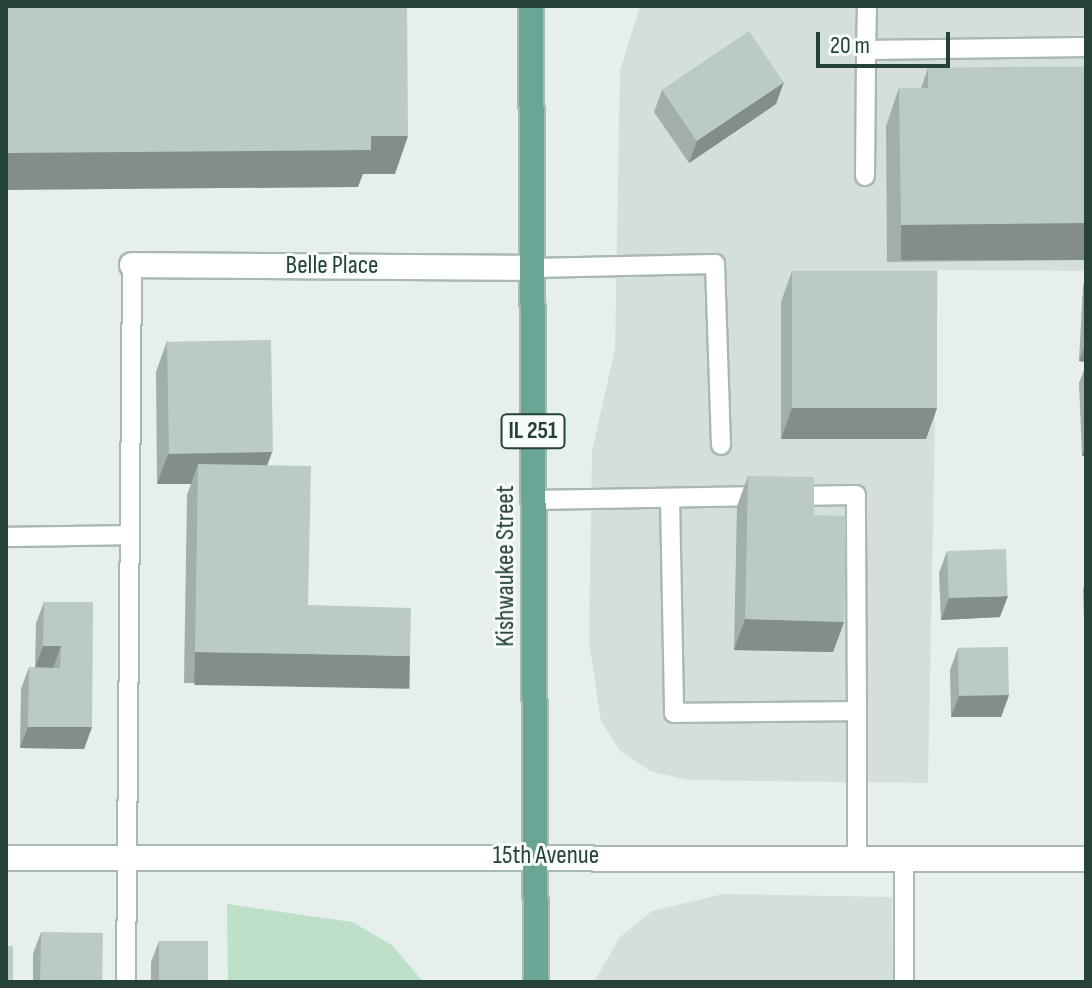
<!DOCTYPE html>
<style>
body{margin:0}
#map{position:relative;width:1092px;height:988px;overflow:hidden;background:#e6efeb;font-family:"Sofia Sans Condensed",sans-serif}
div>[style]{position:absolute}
.built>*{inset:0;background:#d4dfda}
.green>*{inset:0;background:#bfe0c8}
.roads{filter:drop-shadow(2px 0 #a8b8b2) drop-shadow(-2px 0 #a8b8b2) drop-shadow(0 2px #a8b8b2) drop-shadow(0 -2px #a8b8b2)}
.service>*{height:18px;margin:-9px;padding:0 9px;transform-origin:9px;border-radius:9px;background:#fff}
.minor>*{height:24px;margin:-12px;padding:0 12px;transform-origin:12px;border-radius:12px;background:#fff}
.secondary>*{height:24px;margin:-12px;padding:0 12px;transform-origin:12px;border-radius:12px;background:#fff}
.primary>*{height:24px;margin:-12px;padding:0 12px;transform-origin:12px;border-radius:12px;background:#6aa596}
.wall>*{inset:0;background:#a1aea9}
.shaded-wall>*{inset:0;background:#838d89;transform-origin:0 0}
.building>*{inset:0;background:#bbcac4;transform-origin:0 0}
span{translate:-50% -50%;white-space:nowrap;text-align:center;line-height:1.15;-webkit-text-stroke:6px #f7fbf9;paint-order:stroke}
.shield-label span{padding:2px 6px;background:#f7fbf9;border:2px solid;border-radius:6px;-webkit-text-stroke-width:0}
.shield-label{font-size:24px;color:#24423a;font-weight:700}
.street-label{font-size:26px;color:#24423a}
.frame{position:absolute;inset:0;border:8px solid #24423a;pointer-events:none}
.scale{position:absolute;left:816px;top:32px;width:134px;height:36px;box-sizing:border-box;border:4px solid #24423a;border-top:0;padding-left:10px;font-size:24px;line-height:28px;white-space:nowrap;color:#24423a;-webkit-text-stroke:6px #f7fbf9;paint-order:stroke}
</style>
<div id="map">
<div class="built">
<div style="clip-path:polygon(640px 6px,1086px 6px,1086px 271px,938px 270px,928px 783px,687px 780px,650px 771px,620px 751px,601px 721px,589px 642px,592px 451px,615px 349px,620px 70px)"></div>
<div style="clip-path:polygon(723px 894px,892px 897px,893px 982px,594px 982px,620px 937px,652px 911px)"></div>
</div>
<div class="green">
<div style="clip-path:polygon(227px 904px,352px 922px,392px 945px,423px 982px,228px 982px)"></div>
</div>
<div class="roads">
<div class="service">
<div style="left:867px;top:6px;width:44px;rotate:91.3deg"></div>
<div style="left:866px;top:50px;width:220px;rotate:-0.8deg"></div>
<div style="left:865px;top:176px;width:126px;rotate:-89.5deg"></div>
<div style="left:532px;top:268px;width:183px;rotate:-1.3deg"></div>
<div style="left:715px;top:264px;width:181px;rotate:88.1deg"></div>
<div style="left:670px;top:498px;width:215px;rotate:88.9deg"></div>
<div style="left:674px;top:713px;width:183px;rotate:-0.6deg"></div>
<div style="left:857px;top:711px;width:216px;rotate:-90.3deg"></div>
<div style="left:856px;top:495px;width:63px;rotate:179.1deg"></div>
<div style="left:534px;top:500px;width:229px;rotate:-1deg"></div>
<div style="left:6px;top:537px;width:122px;rotate:-0.9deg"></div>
<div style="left:857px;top:711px;width:143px;rotate:90deg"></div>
<div style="left:904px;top:858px;width:124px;rotate:90deg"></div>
<div style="left:126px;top:982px;width:717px;rotate:-89.52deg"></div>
</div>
<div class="minor">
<div style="left:132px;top:265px;width:400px;rotate:0.4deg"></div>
</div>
<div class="secondary">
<div style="left:6px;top:858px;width:1080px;rotate:0.05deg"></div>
</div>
<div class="primary">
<div style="left:531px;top:6px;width:976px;rotate:89.71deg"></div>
</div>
</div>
<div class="wall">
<div style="clip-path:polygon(1086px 67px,1086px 260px,887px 262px,886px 126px,899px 88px,921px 88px,928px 68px)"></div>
<div style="clip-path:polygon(662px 90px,776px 104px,689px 163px,654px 112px)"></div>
<div style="clip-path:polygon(792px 271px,937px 408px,926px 439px,781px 439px,781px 302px)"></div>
<div style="clip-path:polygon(1086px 278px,1086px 362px,1079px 361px,1083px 286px)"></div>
<div style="clip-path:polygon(167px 341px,272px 452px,267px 465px,308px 605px,399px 686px,184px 683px,187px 495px,191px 484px,157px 484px,156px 372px)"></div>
<div style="clip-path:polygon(1086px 365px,1086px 456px,1082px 456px,1079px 383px)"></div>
<div style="clip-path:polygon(748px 476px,814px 515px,844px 622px,833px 652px,734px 650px,737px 506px)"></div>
<div style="clip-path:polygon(947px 551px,1000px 617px,941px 620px,939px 573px)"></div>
<div style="clip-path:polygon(1086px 582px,1086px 653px,1085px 653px,1083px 589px)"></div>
<div style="clip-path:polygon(44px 602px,92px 727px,84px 749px,20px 748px,21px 689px,29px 667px,35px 668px,36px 623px)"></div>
<div style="clip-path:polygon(958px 648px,1009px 695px,1001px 717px,951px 717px,950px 670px)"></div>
<div style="clip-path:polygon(41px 932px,102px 982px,33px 982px,33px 954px)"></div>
<div style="clip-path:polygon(159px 941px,207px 982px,151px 982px,151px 962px)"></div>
</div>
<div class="shaded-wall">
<div style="clip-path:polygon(784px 82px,776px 104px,689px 163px,697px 141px)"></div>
<div style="clip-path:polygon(371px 136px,408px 136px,395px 174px,363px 174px,358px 187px,6px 190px,6px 153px)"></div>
<div style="left:1086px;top:223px;width:37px;height:185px;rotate:90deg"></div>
<div style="clip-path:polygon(1086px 342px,1086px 362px,1079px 361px)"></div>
<div style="clip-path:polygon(792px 408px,937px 408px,926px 439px,781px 439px)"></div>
<div style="clip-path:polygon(1086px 444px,1086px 456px,1082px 456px)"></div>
<div style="clip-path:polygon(272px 452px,261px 483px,198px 464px,191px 484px,157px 484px,168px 454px)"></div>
<div style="clip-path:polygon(1008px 596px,1000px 617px,941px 620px,949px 598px)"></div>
<div style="clip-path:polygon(745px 619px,844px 622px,833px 652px,734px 650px)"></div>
<div style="clip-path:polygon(43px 646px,61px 646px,53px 668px,35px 668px)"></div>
<div style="left:195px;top:652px;width:215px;height:33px;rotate:1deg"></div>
<div style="clip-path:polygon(1009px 695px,1001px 717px,951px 717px,959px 696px)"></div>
<div style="clip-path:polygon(28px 727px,92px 727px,84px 749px,20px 748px)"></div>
</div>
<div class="building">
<div style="clip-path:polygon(6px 6px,407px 6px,408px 136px,371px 136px,371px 150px,6px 153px)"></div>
<div style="left:749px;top:31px;width:62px;height:105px;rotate:56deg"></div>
<div style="clip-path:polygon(1086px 67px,1086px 223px,901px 225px,899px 88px,928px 88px,928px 68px)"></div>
<div style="left:792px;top:271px;width:145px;height:137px"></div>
<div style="left:271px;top:340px;width:112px;height:104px;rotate:89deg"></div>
<div style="clip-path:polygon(198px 464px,311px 466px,308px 605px,411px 608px,410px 656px,195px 652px)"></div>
<div style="clip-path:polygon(748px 476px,814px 477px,814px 515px,846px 516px,844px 622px,745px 619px)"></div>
<div style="left:1006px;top:549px;width:47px;height:59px;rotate:88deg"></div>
<div style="clip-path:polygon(44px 602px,93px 602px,92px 727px,28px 727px,29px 667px,60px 668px,61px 646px,43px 646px)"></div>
<div style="left:1008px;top:647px;width:48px;height:50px;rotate:89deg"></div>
<div style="left:41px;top:932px;width:62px;height:50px;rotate:1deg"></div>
<div style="left:159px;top:941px;width:49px;height:41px"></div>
<div style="left:6px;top:946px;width:7px;height:36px"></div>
</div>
<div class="shield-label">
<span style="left:533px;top:431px">IL 251</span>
</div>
<div class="street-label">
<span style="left:332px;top:266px">Belle Place</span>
<span style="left:506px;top:566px;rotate:-90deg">Kishwaukee Street</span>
<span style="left:546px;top:856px">15th Avenue</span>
</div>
<div class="frame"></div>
<div class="scale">20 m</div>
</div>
